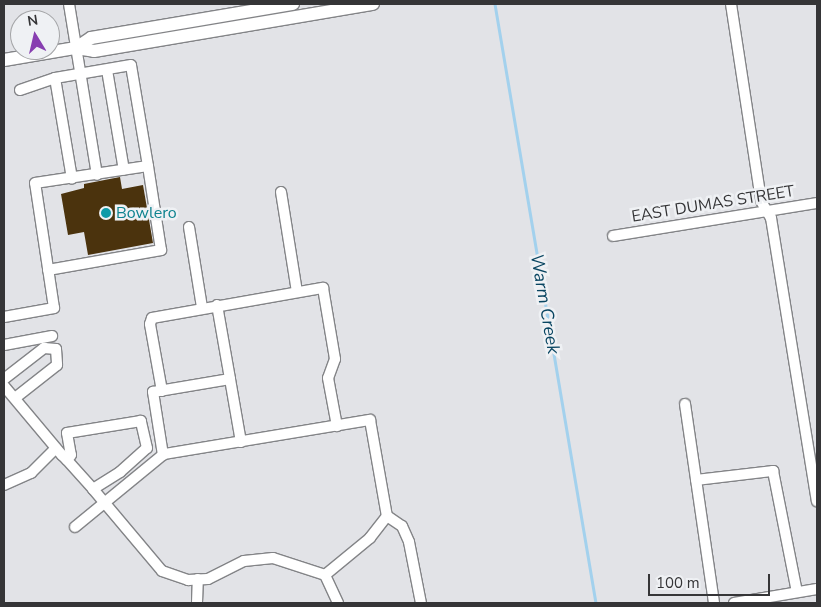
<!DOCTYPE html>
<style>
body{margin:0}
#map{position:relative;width:821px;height:607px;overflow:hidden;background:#e2e3e7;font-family:"Nunito Sans",sans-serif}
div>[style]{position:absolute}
.stream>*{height:2.5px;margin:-1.25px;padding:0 1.25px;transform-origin:1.25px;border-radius:1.25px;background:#a3d1ed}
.building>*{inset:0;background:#4b330d}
.roads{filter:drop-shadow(1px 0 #838487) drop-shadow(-1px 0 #838487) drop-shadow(0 1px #838487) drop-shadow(0 -1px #838487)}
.minor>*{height:10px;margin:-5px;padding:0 5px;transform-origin:5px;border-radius:5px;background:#fff}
.major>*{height:12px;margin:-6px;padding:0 6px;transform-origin:6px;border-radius:6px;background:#fff}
.dots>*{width:14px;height:14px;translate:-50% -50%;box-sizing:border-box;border:2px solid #eff1f4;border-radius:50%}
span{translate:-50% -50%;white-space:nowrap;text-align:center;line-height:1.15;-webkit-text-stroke:5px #eff1f4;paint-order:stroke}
.street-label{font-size:16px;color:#353537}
.culture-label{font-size:16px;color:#0d838f}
.left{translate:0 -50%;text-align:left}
.water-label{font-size:18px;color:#094561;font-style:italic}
.frame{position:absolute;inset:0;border:5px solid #353537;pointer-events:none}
.north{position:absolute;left:10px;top:10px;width:50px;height:50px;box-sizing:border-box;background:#eff1f4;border:1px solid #a5a6a8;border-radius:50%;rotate:351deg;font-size:14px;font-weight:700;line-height:20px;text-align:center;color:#353537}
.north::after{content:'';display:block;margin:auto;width:18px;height:22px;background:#873eb0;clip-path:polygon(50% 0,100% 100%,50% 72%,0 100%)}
.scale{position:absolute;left:648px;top:574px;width:122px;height:22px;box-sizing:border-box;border:2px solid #353537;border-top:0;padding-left:6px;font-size:15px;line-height:18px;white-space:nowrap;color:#353537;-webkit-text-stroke:4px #eff1f4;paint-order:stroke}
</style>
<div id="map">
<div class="stream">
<div style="left:495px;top:4px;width:607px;rotate:80.43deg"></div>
</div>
<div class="building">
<div style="clip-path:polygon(120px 177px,122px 189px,143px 185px,153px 243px,88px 255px,84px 232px,68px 235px,61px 194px,84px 188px,84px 184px)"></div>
</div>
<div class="roads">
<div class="minor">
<div style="left:69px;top:4px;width:173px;rotate:80.7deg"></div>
<div style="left:731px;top:4px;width:199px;rotate:81.3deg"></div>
<div style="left:761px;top:201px;width:20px;rotate:60deg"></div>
<div style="left:771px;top:218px;width:287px;rotate:80.8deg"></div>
<div style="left:107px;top:70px;width:101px;rotate:80.4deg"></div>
<div style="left:55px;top:78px;width:102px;rotate:80.4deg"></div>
<div style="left:281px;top:192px;width:101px;rotate:80.9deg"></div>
<div style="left:189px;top:227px;width:81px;rotate:80.8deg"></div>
<div style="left:613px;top:236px;width:207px;rotate:-9.2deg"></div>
<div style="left:48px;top:270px;width:115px;rotate:-10deg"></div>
<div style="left:161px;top:250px;width:85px;rotate:-98.8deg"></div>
<div style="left:217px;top:305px;width:75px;rotate:80deg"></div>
<div style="left:4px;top:317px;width:51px;rotate:-10.2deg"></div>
<div style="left:54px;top:308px;width:126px;rotate:-98.6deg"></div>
<div style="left:35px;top:183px;width:114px;rotate:-8.6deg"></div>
<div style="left:148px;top:166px;width:102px;rotate:-99.6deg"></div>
<div style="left:131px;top:65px;width:77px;rotate:170.3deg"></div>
<div style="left:55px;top:78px;width:37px;rotate:161deg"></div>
<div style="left:4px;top:345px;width:49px;rotate:-10.6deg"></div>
<div style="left:4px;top:379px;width:51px;rotate:-37.8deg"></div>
<div style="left:44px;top:348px;width:12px;rotate:5deg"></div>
<div style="left:56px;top:349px;width:16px;rotate:86deg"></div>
<div style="left:57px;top:365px;width:53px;rotate:141.8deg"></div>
<div style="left:4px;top:386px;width:90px;rotate:50deg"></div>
<div style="left:62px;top:455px;width:7px;rotate:45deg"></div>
<div style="left:67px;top:460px;width:39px;rotate:48deg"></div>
<div style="left:93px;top:489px;width:32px;rotate:-32deg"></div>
<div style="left:120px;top:472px;width:36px;rotate:-42deg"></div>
<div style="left:147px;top:448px;width:28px;rotate:-103deg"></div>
<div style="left:141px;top:421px;width:75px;rotate:170.8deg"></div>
<div style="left:67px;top:433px;width:22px;rotate:80deg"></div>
<div style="left:71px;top:455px;width:6px;rotate:129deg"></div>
<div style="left:162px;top:391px;width:68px;rotate:-100.2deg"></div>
<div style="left:150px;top:324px;width:6px;rotate:-72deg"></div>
<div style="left:152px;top:318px;width:174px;rotate:-10deg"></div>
<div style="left:323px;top:288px;width:72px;rotate:80.4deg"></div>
<div style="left:335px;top:359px;width:20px;rotate:110deg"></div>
<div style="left:328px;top:378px;width:49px;rotate:79.4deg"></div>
<div style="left:685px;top:404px;width:201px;rotate:81.7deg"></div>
<div style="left:163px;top:455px;width:64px;rotate:-99deg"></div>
<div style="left:153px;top:392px;width:78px;rotate:-9.6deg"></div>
<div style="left:230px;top:379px;width:64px;rotate:80.1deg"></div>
<div style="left:696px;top:480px;width:78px;rotate:-6.7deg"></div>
<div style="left:773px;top:471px;width:123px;rotate:78.8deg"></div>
<div style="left:4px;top:485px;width:30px;rotate:-24deg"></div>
<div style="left:31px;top:473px;width:35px;rotate:-45deg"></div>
<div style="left:93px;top:489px;width:107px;rotate:49.9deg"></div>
<div style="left:162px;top:571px;width:28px;rotate:19deg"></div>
<div style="left:188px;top:580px;width:20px;rotate:-3deg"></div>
<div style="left:208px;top:579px;width:40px;rotate:-26.6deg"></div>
<div style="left:244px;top:561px;width:29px;rotate:-6deg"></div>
<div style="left:273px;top:558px;width:55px;rotate:18.1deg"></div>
<div style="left:325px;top:575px;width:31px;rotate:65deg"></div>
<div style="left:387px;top:516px;width:18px;rotate:34deg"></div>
<div style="left:402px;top:526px;width:17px;rotate:66deg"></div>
<div style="left:409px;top:542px;width:62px;rotate:78.9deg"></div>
<div style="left:75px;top:527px;width:115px;rotate:-39.4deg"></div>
<div style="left:164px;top:454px;width:209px;rotate:-9.4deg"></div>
<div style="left:370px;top:420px;width:97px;rotate:80deg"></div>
<div style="left:387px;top:516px;width:28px;rotate:128deg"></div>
<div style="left:370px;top:538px;width:58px;rotate:140.6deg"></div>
<div style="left:197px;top:603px;width:24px;rotate:-88deg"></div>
<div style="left:734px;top:603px;width:84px;rotate:-9.6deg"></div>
</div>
<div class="major">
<div style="left:76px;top:48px;width:18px;rotate:-34deg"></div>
<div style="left:91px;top:38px;width:205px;rotate:-9.6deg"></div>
<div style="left:4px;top:60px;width:73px;rotate:-9.5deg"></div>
<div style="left:76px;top:48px;width:18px;rotate:9deg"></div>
<div style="left:94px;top:51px;width:283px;rotate:-9.6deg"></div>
</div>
</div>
<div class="dots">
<div style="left:106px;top:213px;background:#0f9aa8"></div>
</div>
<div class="street-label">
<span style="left:713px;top:204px;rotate:-9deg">EAST DUMAS STREET</span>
</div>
<div class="culture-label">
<span class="left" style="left:116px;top:213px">Bowlero</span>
</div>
<div class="water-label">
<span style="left:545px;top:304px;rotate:80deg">Warm Creek</span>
</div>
<div class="frame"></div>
<div class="north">N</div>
<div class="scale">100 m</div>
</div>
